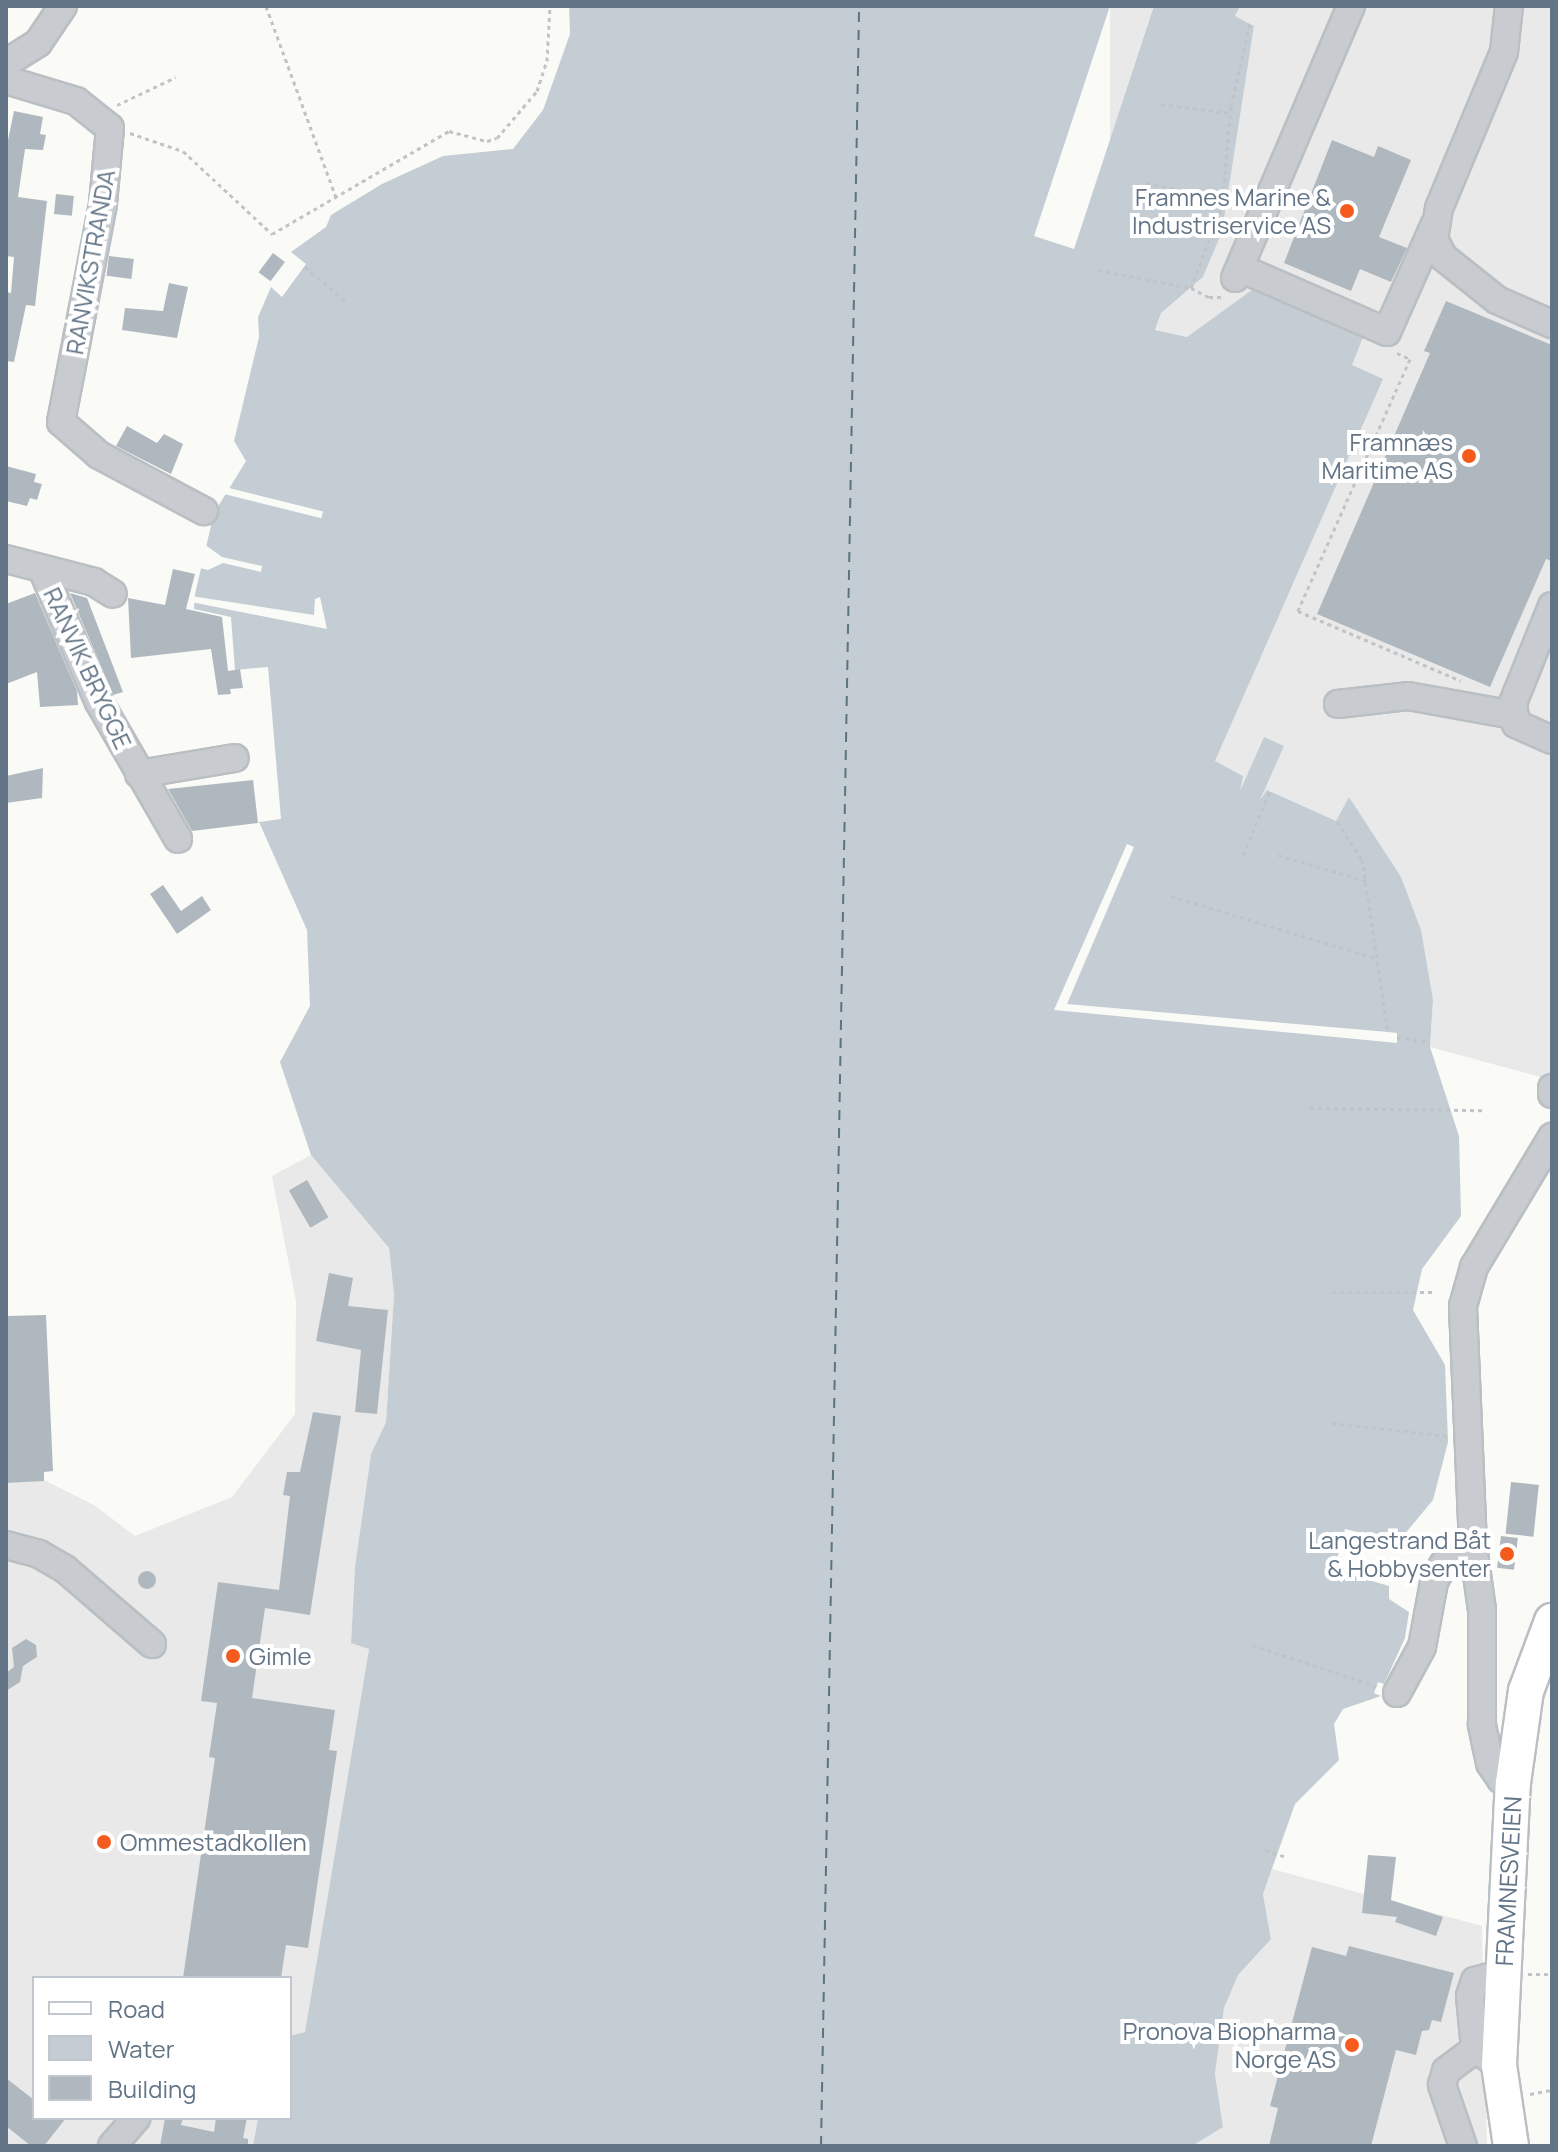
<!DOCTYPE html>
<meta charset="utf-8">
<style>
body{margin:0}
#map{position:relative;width:1558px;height:2152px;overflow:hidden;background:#fafaf7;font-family:Manrope,sans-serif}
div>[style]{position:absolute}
.built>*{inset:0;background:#e8e9e8;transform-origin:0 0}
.water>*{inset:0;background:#c3cdd3}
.pier>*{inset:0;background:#fafaf7;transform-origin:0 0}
.ferry>*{height:2px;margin-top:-1px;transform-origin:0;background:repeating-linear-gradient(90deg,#5d747e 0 10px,transparent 0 18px)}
.building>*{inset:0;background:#b0b8bf;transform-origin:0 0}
.round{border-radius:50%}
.path>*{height:3px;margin-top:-1.5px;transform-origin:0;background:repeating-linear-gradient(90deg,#c1c4c6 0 4px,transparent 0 8px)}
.roads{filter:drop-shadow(2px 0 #babfc3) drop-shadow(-2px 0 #babfc3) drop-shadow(0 2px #babfc3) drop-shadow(0 -2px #babfc3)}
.minor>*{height:26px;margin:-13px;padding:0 13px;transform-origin:13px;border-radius:13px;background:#c8ccd0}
.major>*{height:34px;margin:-17px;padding:0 17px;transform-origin:17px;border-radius:17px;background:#fff}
.dots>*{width:22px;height:22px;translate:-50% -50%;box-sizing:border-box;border:4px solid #fff;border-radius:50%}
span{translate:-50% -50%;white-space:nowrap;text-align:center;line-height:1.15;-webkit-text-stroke:8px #fff;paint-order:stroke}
.poi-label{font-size:24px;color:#627486}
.right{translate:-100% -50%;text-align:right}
.left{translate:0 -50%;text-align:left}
.street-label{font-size:24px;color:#627486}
.frame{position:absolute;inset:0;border:8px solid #627486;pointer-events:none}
.legend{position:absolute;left:32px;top:1976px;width:260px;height:144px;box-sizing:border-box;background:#fff;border:2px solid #c0c7cf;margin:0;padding:10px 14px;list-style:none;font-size:24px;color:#627486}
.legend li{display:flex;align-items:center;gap:16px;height:40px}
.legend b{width:40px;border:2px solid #c0c7cf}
</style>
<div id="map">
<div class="built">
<div style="left:1110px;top:6px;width:44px;height:243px"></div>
<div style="clip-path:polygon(1240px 6px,1552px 6px,1552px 1080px,1430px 1047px,1433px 1000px,1350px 797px,1337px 822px,1268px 790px,1260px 799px,1283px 747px,1264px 738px,1240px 792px,1215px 761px,1382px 380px,1351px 365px,1252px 291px,1187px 337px,1155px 330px,1161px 313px,1203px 277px,1222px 232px,1254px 26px,1235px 16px)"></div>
<div style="clip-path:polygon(311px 1155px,389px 1248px,394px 1295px,386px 1422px,371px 1454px,355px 1567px,351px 1642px,369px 1648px,305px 2033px,290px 2036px,290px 1978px,34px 1978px,34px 2118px,258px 2118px,253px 2146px,6px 2146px,6px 1363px,10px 1463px,94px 1505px,135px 1536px,232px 1497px,295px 1414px,296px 1301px,272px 1176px)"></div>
<div style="clip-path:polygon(1272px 1869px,1482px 1926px,1487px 2146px,1192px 2146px,1223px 2127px,1215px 2074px,1224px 2008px,1238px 1974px,1271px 1939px,1263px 1894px)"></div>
</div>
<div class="water">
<div style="clip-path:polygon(569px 6px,1110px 6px,1034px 236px,1074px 249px,1154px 6px,1240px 6px,1235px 16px,1254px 26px,1222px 232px,1203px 277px,1161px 313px,1155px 330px,1187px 337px,1252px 290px,1363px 337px,1352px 365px,1383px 379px,1215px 761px,1243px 776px,1240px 791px,1264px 737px,1284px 746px,1260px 800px,1267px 790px,1336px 821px,1349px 797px,1401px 877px,1421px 930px,1433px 1000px,1430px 1047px,1459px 1136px,1461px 1216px,1422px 1269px,1413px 1310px,1445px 1365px,1448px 1442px,1433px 1500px,1398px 1542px,1345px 1529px,1334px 1570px,1389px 1586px,1389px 1599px,1409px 1612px,1405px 1638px,1384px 1684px,1378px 1682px,1374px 1693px,1381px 1696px,1343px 1709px,1334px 1724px,1339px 1760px,1295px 1804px,1263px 1894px,1271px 1939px,1238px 1975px,1224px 2008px,1215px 2074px,1223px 2127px,1192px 2146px,253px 2146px,258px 2118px,290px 2118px,290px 2036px,305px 2032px,369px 1649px,351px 1643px,355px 1567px,371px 1454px,386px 1422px,394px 1295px,389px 1248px,311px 1155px,280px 1062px,310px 1006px,307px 930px,259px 822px,281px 819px,268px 667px,235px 670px,231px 617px,194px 609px,195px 594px,214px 513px,246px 461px,234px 441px,259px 337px,258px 317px,271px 287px,282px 297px,306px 264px,291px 252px,326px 227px,331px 215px,382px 184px,443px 156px,513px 149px,543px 110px,570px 34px)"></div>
</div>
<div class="pier">
<div style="left:225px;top:487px;width:101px;height:7px;rotate:14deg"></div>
<div style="clip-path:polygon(204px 544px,222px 557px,262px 566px,261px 572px,223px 563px,208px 570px,200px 568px)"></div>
<div style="clip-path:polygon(191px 596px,314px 615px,315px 599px,320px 597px,327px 629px,191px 602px)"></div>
<div style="clip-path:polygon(1127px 844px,1134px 847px,1067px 1004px,1388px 1032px,1397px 1033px,1397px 1043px,1054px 1010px)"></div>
</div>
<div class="ferry">
<div style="left:821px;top:2146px;width:2140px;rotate:-88.98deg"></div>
</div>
<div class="building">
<div style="clip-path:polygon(14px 111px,43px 117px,40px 134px,46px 135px,43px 150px,25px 149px,18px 197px,47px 201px,35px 306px,26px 305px,14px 362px,6px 361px,6px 292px,11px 293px,14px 257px,6px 256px,6px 150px)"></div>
<div style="clip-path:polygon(1332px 140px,1374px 157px,1378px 146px,1411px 160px,1379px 237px,1407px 248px,1391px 282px,1360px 269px,1351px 291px,1284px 263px)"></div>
<div style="left:56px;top:194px;width:18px;height:20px;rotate:6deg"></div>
<div style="left:273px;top:253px;width:15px;height:24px;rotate:37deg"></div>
<div style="left:109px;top:256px;width:25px;height:20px;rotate:7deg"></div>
<div style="clip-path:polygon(169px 283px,188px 287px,177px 338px,122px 330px,125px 308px,163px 311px)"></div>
<div style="clip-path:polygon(1446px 301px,1552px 345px,1552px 561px,1546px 559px,1490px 687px,1317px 614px,1430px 353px,1424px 351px)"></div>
<div style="clip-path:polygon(127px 426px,157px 443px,164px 434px,183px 444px,171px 474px,116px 446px)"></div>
<div style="clip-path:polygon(6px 466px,36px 474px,34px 482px,42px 484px,37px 500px,30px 498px,27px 506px,6px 501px)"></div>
<div style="clip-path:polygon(173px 569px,195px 574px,186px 609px,222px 617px,228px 671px,240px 669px,243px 688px,230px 689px,231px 694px,218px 695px,211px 649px,131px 658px,128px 598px,165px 605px)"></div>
<div style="clip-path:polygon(35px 593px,77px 691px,78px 705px,40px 707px,37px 672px,6px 684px,6px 604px)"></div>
<div style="clip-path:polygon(70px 593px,87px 598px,123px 692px,113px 695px)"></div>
<div style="clip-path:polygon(43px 768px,42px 798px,6px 803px,6px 776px)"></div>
<div style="clip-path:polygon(253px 780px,258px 823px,192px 831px,168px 789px)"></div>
<div style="clip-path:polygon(163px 885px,181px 911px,202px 896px,211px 910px,177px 934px,150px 894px)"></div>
<div style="left:307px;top:1180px;width:43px;height:21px;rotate:60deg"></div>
<div style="clip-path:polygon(329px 1273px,353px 1278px,348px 1306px,388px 1310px,377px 1414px,355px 1412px,361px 1350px,316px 1341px)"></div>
<div style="clip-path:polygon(46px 1315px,53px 1471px,44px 1472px,44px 1481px,6px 1483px,6px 1316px)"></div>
<div style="clip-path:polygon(313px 1412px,341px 1416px,310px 1615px,265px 1608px,252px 1698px,335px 1710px,329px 1750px,337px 1751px,308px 1948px,286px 1945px,281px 1978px,183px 1978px,215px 1758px,209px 1757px,217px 1703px,201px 1701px,218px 1582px,279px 1590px,290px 1496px,283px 1495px,287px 1472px,300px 1472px)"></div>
<div style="left:1511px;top:1482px;width:28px;height:52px;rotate:6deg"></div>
<div style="left:1501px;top:1536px;width:17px;height:32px;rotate:7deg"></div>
<div class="round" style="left:138px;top:1571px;width:18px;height:18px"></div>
<div style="clip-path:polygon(26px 1639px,36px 1645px,37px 1657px,23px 1666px,20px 1682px,6px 1691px,6px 1673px,14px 1667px,12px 1648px)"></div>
<div style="clip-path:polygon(1368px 1855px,1396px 1857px,1391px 1900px,1443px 1917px,1436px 1936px,1395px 1922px,1397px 1917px,1362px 1913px)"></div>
<div style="clip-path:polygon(1349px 1946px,1454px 1973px,1441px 2022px,1432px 2020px,1429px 2030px,1422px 2031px,1416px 2055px,1396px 2050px,1371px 2146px,1269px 2146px,1278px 2108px,1270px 2106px,1312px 1947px,1346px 1956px)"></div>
<div style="clip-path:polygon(6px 2078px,34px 2100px,34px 2118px,66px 2118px,44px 2146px,31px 2146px,6px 2126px)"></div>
<div style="clip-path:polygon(165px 2118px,183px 2118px,181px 2125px,214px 2132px,216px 2118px,247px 2118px,243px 2138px,248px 2139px,248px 2146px,160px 2146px)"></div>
</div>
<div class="path">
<div style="left:266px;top:6px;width:203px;rotate:69.9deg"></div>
<div style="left:1161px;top:104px;width:70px;rotate:7.4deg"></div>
<div style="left:117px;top:105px;width:65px;rotate:-25.4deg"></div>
<div style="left:130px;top:133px;width:56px;rotate:18.8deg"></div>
<div style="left:183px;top:151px;width:122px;rotate:43deg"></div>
<div style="left:272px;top:234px;width:205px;rotate:-30.2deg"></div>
<div style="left:449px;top:131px;width:39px;rotate:15deg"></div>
<div style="left:487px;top:141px;width:10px;rotate:-17deg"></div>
<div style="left:497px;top:138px;width:62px;rotate:-49.6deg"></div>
<div style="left:537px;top:91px;width:32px;rotate:-72deg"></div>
<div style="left:547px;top:61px;width:55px;rotate:-86.9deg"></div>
<div style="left:1146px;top:183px;width:78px;rotate:11.9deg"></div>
<div style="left:305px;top:267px;width:56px;rotate:39.9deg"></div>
<div style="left:1098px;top:270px;width:95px;rotate:11deg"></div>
<div style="left:1191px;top:288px;width:88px;rotate:-69.3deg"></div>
<div style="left:1222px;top:206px;width:100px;rotate:-84.9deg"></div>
<div style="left:1231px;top:106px;width:84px;rotate:-77deg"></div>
<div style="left:1191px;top:288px;width:20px;rotate:27deg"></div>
<div style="left:1209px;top:297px;width:16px"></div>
<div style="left:1397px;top:353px;width:14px;rotate:25deg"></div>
<div style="left:1410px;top:359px;width:276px;rotate:114deg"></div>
<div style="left:1298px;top:611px;width:177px;rotate:23.2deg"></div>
<div style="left:1337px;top:822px;width:45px;rotate:56deg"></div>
<div style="left:1362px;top:859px;width:175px;rotate:81.5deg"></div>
<div style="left:1243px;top:855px;width:69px;rotate:-67.1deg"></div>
<div style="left:1278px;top:855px;width:92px;rotate:16.5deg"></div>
<div style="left:1171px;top:896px;width:216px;rotate:16.9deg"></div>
<div style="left:1397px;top:1037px;width:33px;rotate:9deg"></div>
<div style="left:1310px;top:1108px;width:174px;rotate:0.7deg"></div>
<div style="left:1332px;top:1292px;width:103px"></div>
<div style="left:1332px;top:1423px;width:117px;rotate:6.4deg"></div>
<div style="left:1252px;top:1645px;width:131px;rotate:18.3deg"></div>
<div style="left:1265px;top:1850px;width:23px;rotate:18deg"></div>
<div style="left:1528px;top:1974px;width:24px"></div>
<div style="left:1530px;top:2094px;width:21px;rotate:-11deg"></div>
</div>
<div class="roads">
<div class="minor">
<div style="left:1509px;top:6px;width:46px;rotate:96.2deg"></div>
<div style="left:1504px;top:52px;width:169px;rotate:112.6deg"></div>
<div style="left:1439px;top:208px;width:31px;rotate:99deg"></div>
<div style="left:1434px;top:239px;width:20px;rotate:63deg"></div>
<div style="left:1443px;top:257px;width:69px;rotate:38.5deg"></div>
<div style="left:1497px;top:300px;width:60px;rotate:23.6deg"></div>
<div style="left:6px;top:63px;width:38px;rotate:-32deg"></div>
<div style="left:38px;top:43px;width:45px;rotate:-56deg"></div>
<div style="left:6px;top:80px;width:73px;rotate:16.7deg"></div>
<div style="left:76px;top:101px;width:43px;rotate:38.5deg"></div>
<div style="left:110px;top:128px;width:76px;rotate:95.3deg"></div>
<div style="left:103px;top:204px;width:222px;rotate:100.9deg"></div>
<div style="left:61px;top:422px;width:50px;rotate:41deg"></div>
<div style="left:99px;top:455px;width:119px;rotate:28.1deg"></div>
<div style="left:1240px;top:268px;width:160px;rotate:23.5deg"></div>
<div style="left:1387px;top:332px;width:116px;rotate:-66.1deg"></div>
<div style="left:1235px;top:278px;width:296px;rotate:-66.9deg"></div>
<div style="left:6px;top:559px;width:91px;rotate:14.6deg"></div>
<div style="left:94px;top:582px;width:22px;rotate:32deg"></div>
<div style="left:43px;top:571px;width:142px;rotate:66.9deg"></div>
<div style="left:99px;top:702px;width:158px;rotate:60deg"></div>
<div style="left:1552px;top:606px;width:105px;rotate:111.9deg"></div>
<div style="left:1513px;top:703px;width:21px;rotate:82deg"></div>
<div style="left:1516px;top:724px;width:39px;rotate:24deg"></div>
<div style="left:1338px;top:704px;width:70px;rotate:-6.5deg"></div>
<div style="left:1408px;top:696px;width:108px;rotate:10.2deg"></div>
<div style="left:139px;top:774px;width:97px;rotate:-9.5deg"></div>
<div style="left:1552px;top:1088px;width:6px;rotate:90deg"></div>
<div style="left:6px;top:1545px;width:34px;rotate:15deg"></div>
<div style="left:39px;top:1554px;width:30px;rotate:30deg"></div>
<div style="left:65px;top:1569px;width:115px;rotate:40.8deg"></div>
<div style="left:1397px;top:1693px;width:52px;rotate:-61.5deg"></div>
<div style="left:1422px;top:1647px;width:66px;rotate:-79.5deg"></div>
<div style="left:1434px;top:1582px;width:19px;rotate:-62deg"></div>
<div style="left:1443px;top:1565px;width:36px;rotate:-32deg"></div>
<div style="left:1513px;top:1783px;width:13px;rotate:-162deg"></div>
<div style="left:1501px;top:1779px;width:19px;rotate:-125deg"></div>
<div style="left:1490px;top:1763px;width:40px;rotate:-102deg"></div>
<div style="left:1482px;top:1724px;width:114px;rotate:-90deg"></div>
<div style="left:1482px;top:1610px;width:65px;rotate:-98deg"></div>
<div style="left:1473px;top:1546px;width:240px;rotate:-92.4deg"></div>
<div style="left:1463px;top:1306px;width:41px;rotate:-74.2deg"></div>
<div style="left:1474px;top:1267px;width:152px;rotate:-59deg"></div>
<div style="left:1499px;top:2065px;width:29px;rotate:-146deg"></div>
<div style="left:1475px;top:2049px;width:53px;rotate:-95.4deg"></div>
<div style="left:1470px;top:1996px;width:16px;rotate:-72deg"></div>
<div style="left:1475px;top:1981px;width:29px;rotate:-16deg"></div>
<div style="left:112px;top:2146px;width:37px;rotate:-49deg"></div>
<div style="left:1463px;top:2146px;width:65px;rotate:-109deg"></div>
<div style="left:1442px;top:2085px;width:15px;rotate:-74deg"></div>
<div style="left:1446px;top:2071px;width:36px;rotate:-37deg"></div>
</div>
<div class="major">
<div style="left:1511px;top:2146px;width:82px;rotate:-98.4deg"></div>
<div style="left:1499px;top:2065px;width:282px;rotate:-87.2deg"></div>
<div style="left:1513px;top:1783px;width:93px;rotate:-82deg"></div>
<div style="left:1526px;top:1691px;width:75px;rotate:-69.6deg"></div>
</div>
</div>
<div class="dots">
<div style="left:1347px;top:211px;background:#f55b1d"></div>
<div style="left:1469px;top:456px;background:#f55b1d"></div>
<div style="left:1507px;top:1554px;background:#f55b1d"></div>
<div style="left:233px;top:1656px;background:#f55b1d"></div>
<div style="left:104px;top:1842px;background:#f55b1d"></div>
<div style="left:1352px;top:2045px;background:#f55b1d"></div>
</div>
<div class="poi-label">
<span class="right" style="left:1331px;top:211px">Framnes Marine &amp;<br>Industriservice AS</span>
<span class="right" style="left:1453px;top:456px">Framnæs<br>Maritime AS</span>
<span class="right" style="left:1491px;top:1554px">Langestrand Båt<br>&amp; Hobbysenter</span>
<span class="left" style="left:249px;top:1656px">Gimle</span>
<span class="left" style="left:120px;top:1842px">Ommestadkollen</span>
<span class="right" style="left:1336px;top:2045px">Pronova Biopharma<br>Norge AS</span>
</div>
<div class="street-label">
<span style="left:90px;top:262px;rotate:-80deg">RANVIKSTRANDA</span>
<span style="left:88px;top:668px;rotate:65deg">RANVIK BRYGGE</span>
<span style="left:1508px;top:1881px;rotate:-87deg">FRAMNESVEIEN</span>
</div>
<div class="frame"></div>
<ul class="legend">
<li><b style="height:10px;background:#fff"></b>Road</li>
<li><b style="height:22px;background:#c3cdd3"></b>Water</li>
<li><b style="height:22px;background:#b0b8bf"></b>Building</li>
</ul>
</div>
